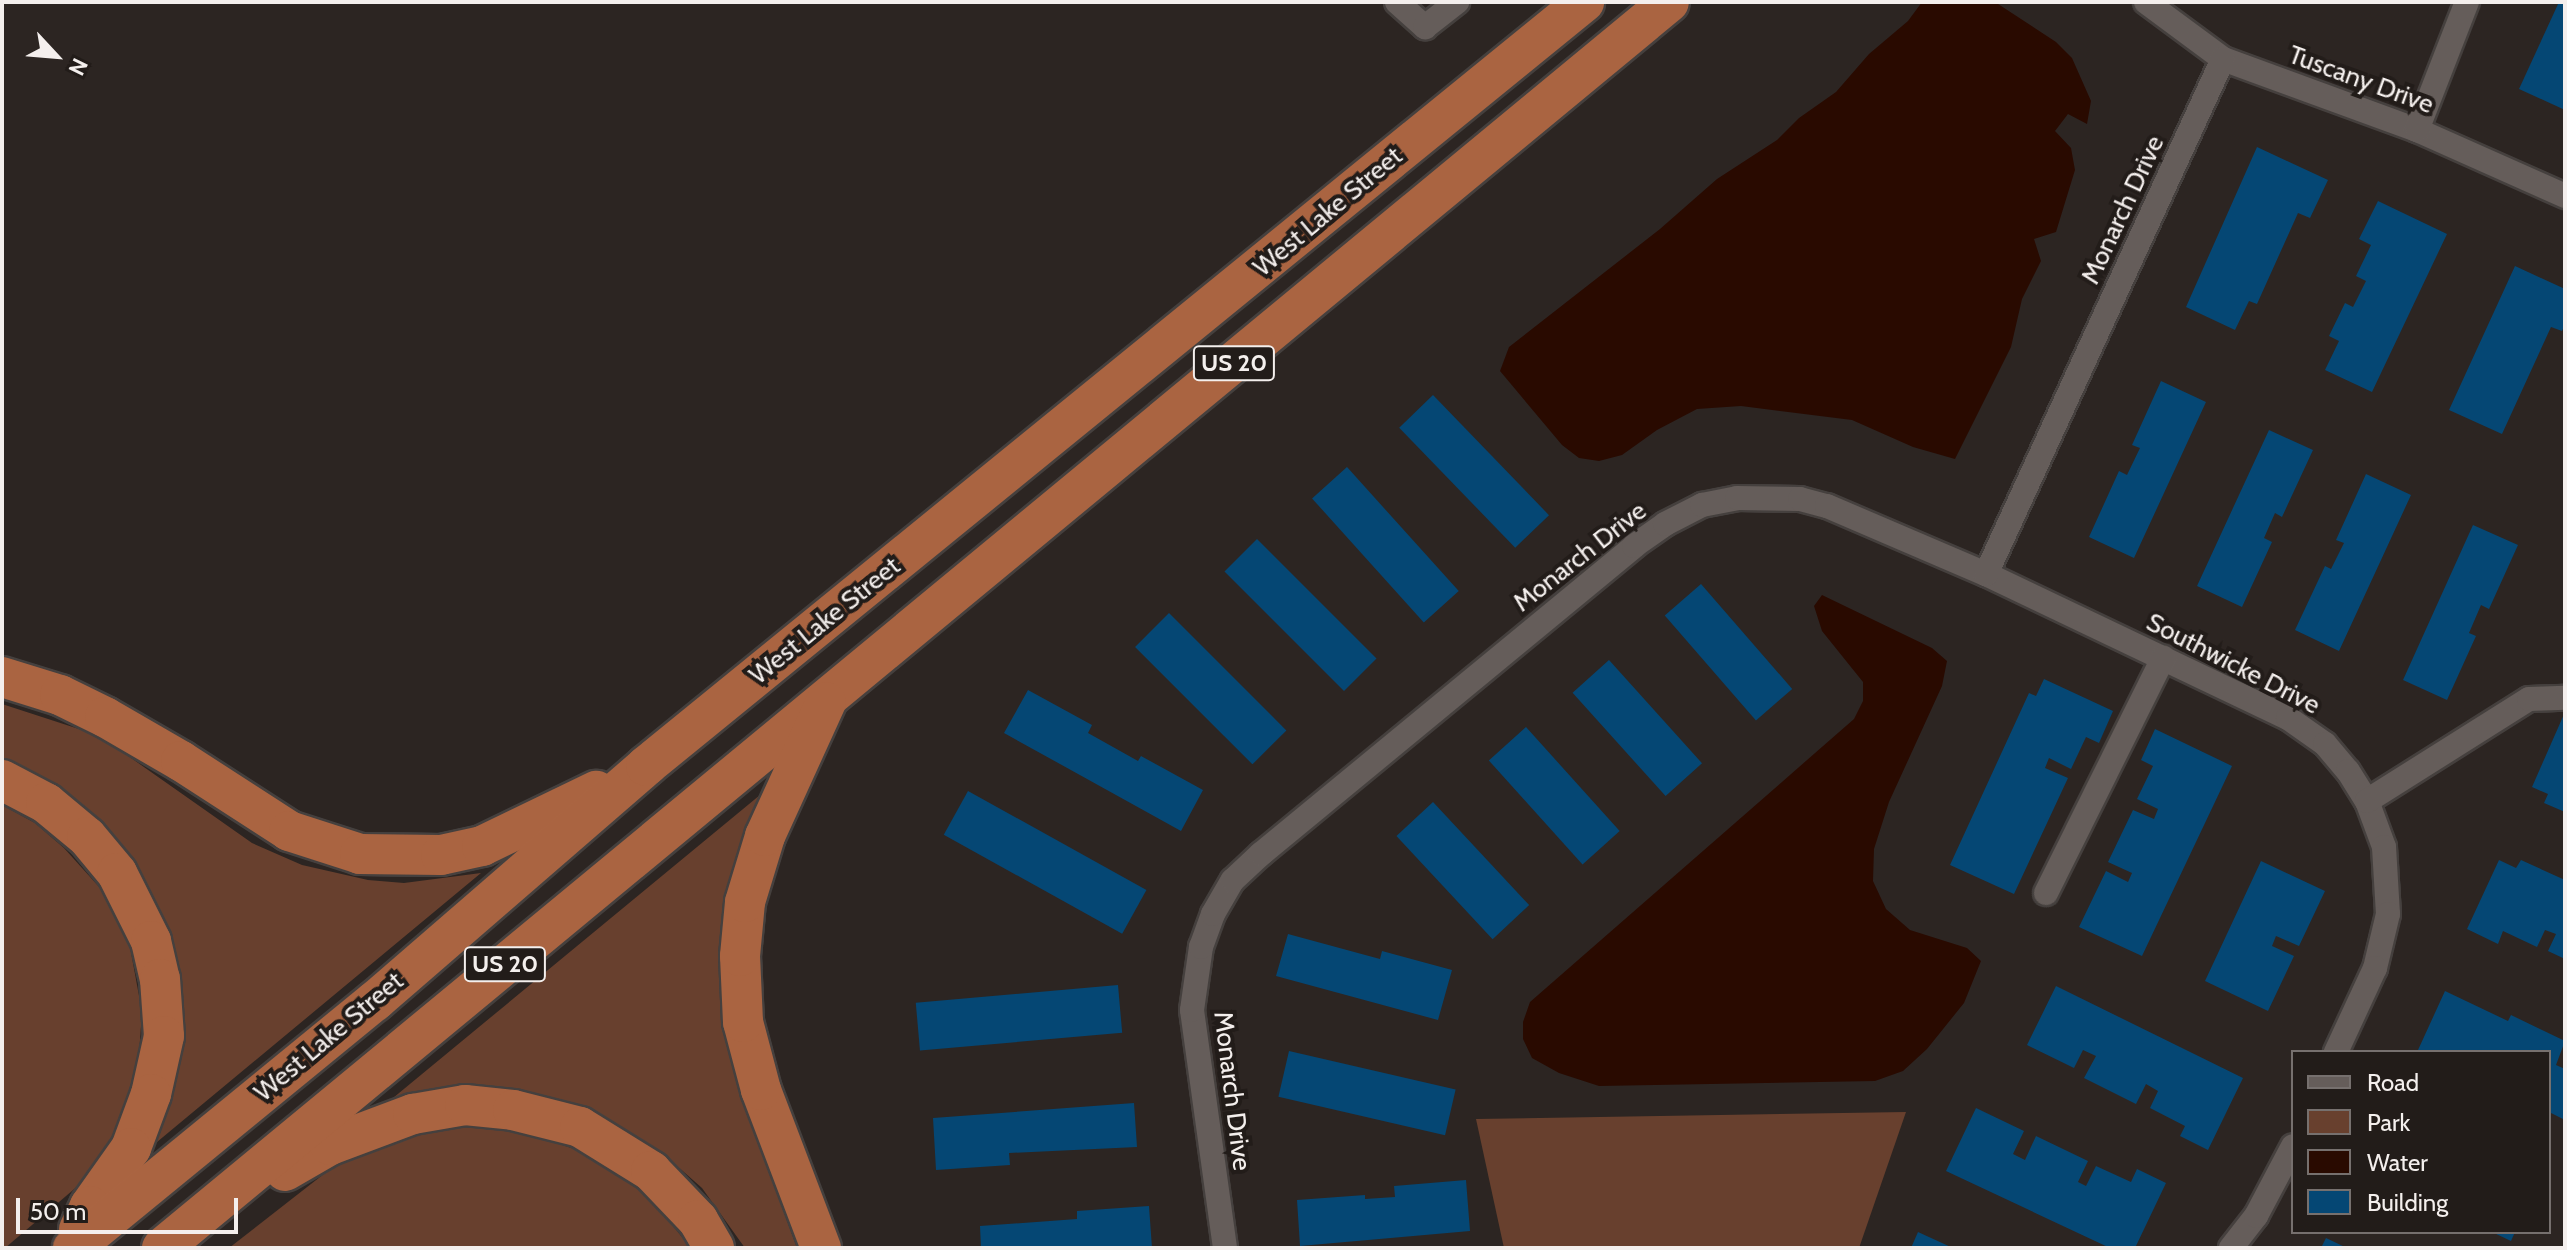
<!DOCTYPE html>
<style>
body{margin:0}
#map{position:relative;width:2567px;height:1250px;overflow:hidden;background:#2c2522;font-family:Cabin,sans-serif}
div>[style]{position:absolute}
.green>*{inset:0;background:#68402e}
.water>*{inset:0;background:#290a00}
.building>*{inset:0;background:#054774;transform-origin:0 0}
.roads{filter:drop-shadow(2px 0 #45403e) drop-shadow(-2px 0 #45403e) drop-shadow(0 2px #45403e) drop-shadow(0 -2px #45403e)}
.minor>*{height:24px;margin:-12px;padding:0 12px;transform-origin:12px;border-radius:12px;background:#655d5a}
.trunk>*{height:40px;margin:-20px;padding:0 20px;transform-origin:20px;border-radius:20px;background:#aa6441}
span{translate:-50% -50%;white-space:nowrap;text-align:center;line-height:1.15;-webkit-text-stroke:8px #221c19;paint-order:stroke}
.shield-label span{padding:2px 6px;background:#221c19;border:2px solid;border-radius:6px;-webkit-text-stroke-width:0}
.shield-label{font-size:24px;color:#f4efed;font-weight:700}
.street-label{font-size:26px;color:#f4efed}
.frame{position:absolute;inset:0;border:4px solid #f4efed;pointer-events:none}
.legend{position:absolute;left:2291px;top:1050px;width:260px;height:184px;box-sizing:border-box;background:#221c19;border:2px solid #76706e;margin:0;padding:10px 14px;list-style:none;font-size:24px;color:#f4efed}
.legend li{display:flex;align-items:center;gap:16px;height:40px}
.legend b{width:40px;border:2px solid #76706e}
.north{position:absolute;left:16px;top:16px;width:80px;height:80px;-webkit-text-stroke:6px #221c19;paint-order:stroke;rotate:116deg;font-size:22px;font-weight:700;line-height:32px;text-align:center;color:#f4efed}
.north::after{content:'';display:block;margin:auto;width:28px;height:36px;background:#f4efed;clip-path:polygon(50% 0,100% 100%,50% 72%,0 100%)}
.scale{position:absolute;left:16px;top:1198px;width:222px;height:36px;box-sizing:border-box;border:4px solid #f4efed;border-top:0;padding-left:10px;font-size:24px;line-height:28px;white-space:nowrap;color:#f4efed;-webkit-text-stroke:6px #221c19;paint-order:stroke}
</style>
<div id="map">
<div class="green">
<div style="clip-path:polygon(2px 704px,85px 731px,124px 753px,252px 843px,302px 865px,368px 880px,404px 883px,481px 873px,151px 1147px,174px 962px,2px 760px)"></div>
<div style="clip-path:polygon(760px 795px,731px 877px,720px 988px,727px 1040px,742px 1097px,797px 1248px,745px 1248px,702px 1188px,677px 1166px,625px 1130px,573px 1106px,521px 1092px,393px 1098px)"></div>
<div style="clip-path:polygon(2px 805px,35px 823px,64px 848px,101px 889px,130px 947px,142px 1012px,139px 1054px,131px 1089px,120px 1122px,102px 1155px,86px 1179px,5px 1248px,2px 1248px)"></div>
<div style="clip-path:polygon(1906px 1112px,1859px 1248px,1504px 1248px,1476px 1119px)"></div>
<div style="clip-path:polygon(462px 1127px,515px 1129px,589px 1154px,650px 1198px,691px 1248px,229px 1248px,343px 1159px,405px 1134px)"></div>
</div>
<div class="water">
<div style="clip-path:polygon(1922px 2px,1995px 2px,2056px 42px,2072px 58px,2091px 101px,2087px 124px,2068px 114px,2055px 131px,2071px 148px,2075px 170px,2056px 232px,2034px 239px,2041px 261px,2022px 299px,2011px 347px,1955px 459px,1913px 447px,1852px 420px,1741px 406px,1697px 409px,1657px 430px,1622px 455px,1599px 461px,1579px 458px,1562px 445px,1500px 371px,1509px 347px,1660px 229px,1717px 179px,1777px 140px,1799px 118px,1836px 92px,1869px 54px,1908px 21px)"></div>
<div style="clip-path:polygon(1822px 595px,1932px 648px,1947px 661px,1942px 686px,1889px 802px,1874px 849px,1873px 881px,1886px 909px,1910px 930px,1967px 948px,1981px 961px,1964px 1003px,1927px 1049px,1903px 1071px,1875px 1081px,1599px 1086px,1559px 1073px,1532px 1058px,1523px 1039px,1523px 1022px,1530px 1002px,1854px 719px,1863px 701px,1863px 682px,1822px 631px,1814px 606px)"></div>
</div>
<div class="building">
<div style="clip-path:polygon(2559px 2px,2565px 2px,2565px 110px,2519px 89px)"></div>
<div style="clip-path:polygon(2257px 147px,2328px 180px,2310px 218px,2298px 213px,2257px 304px,2249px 301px,2235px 330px,2186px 307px)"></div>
<div style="clip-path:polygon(2378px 201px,2447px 234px,2372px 392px,2325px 370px,2339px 341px,2329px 336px,2345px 303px,2353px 307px,2366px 281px,2356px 276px,2371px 245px,2359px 239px)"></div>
<div style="clip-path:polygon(2515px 266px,2565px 289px,2565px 324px,2562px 331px,2551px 327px,2502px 434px,2449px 410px)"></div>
<div style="clip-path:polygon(2161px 381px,2206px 402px,2134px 558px,2089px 537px,2119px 471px,2127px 475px,2140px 448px,2132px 445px)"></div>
<div style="left:1433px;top:395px;width:167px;height:47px;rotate:46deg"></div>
<div style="clip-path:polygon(2269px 430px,2313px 450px,2282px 517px,2275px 513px,2264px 538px,2272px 542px,2242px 607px,2197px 586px)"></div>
<div style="left:1347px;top:467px;width:167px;height:47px;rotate:48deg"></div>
<div style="clip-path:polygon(2366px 474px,2411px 495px,2339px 651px,2295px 630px,2325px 566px,2331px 569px,2344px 543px,2336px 540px)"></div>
<div style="clip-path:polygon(2473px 525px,2518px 545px,2489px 609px,2481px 605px,2469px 633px,2476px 636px,2447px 700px,2403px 680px)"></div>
<div style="left:1257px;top:539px;width:169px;height:46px;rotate:45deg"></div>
<div style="left:1701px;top:584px;width:139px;height:48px;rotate:49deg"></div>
<div style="left:1169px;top:613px;width:166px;height:48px;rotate:45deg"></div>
<div style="left:1609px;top:660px;width:139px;height:49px;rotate:48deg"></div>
<div style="clip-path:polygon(2044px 679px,2113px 711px,2099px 743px,2086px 737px,2071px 769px,2049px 758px,2045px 768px,2068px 778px,2014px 894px,1950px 865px,2029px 693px,2036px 696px)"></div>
<div style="clip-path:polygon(1028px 690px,1092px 725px,1088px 733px,1138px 761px,1141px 756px,1203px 790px,1181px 831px,1004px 733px)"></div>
<div style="clip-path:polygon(2565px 712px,2565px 812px,2544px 803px,2548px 794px,2532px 787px)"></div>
<div style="left:1526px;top:727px;width:140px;height:50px;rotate:48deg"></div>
<div style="clip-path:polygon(2155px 729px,2232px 766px,2142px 956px,2079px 927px,2106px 871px,2128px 882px,2132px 873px,2108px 862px,2133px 810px,2154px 819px,2158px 809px,2137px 799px,2153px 766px,2141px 760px)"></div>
<div style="left:968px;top:791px;width:204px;height:50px;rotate:29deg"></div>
<div style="left:1433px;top:802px;width:141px;height:50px;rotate:47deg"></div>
<div style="clip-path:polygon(2499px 860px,2516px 868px,2521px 860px,2565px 880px,2565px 959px,2548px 951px,2556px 934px,2545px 930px,2537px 947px,2503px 931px,2498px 944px,2467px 929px)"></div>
<div style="clip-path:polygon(2261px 861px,2325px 891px,2299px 946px,2276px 936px,2272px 946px,2294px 956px,2268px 1011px,2205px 981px)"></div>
<div style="clip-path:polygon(1288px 934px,1380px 959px,1382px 951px,1452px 970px,1438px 1020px,1276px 976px)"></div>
<div style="left:1118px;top:985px;width:48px;height:203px;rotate:85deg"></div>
<div style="clip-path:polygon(2056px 986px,2243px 1078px,2208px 1150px,2180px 1136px,2185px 1126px,2150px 1108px,2158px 1091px,2146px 1084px,2136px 1104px,2084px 1078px,2096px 1056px,2083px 1050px,2074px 1068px,2027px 1045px)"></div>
<div style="clip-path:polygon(2445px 991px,2508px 1021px,2511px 1015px,2565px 1041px,2556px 1065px,2565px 1069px,2565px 1120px,2549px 1112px,2549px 1052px,2418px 1050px)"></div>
<div style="left:1289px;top:1051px;width:171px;height:47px;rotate:13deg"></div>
<div style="clip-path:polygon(1134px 1103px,1137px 1147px,1009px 1153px,1010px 1165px,936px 1170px,933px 1118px)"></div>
<div style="clip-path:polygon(1976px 1108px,2024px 1131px,2013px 1154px,2025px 1160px,2036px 1136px,2088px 1161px,2078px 1182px,2086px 1186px,2096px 1166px,2131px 1182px,2137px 1169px,2166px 1183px,2135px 1248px,2110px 1248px,1946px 1171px)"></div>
<div style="clip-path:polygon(1466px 1180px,1470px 1231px,1300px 1246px,1297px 1200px,1365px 1195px,1365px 1199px,1395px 1197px,1394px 1186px)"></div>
<div style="clip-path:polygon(1149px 1206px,1152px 1248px,981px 1248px,980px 1226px,1077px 1219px,1077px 1211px)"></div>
<div style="clip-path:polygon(1918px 1232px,1953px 1248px,1911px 1248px)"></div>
<div style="clip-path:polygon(2492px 1232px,2515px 1232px,2511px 1241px)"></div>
<div style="clip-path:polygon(2326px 1238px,2347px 1248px,2321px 1248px)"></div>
</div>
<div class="roads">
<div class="minor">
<div style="left:1397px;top:2px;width:38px;rotate:42deg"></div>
<div style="left:1425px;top:27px;width:41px;rotate:-38deg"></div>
<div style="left:2146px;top:2px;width:96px;rotate:36.5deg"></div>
<div style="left:2223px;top:59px;width:207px;rotate:20.1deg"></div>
<div style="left:2417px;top:130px;width:162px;rotate:24deg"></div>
<div style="left:2417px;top:130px;width:137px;rotate:-68.7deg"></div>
<div style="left:1986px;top:574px;width:335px;rotate:25.5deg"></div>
<div style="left:2288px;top:718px;width:45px;rotate:35.1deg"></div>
<div style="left:2325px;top:744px;width:35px;rotate:50deg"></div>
<div style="left:2348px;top:771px;width:36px;rotate:58deg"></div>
<div style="left:2367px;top:801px;width:49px;rotate:69.7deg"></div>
<div style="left:2384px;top:847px;width:67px;rotate:86.6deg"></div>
<div style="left:2388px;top:914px;width:56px;rotate:103.5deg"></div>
<div style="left:2375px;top:968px;width:93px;rotate:114.9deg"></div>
<div style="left:2367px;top:801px;width:191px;rotate:-32.2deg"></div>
<div style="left:2529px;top:699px;width:36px;rotate:-2deg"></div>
<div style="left:2046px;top:893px;width:263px;rotate:-63.5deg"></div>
<div style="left:1225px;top:1248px;width:240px;rotate:-97.9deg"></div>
<div style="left:1192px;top:1010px;width:64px;rotate:-81.9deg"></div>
<div style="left:1201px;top:947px;width:35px;rotate:-70deg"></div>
<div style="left:1213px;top:914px;width:39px;rotate:-60deg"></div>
<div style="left:1233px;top:880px;width:38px;rotate:-43deg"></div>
<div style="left:1261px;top:854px;width:484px;rotate:-39.5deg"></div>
<div style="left:1634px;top:546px;width:38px;rotate:-35deg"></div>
<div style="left:1665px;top:524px;width:42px;rotate:-27.2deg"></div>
<div style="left:1702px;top:505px;width:36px;rotate:-11deg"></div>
<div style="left:1737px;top:498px;width:63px;rotate:0.9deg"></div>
<div style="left:1800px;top:499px;width:28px;rotate:15deg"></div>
<div style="left:1827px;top:506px;width:173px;rotate:23.2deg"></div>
<div style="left:1986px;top:574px;width:567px;rotate:-65.29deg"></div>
<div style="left:2231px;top:1248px;width:41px;rotate:-52deg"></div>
<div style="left:2256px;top:1216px;width:79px;rotate:-62.1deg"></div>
</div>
<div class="trunk">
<div style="left:2px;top:677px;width:61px;rotate:17.2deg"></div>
<div style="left:60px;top:695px;width:50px;rotate:26.1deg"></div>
<div style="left:105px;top:717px;width:88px;rotate:30.1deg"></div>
<div style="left:181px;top:761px;width:129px;rotate:32.9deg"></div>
<div style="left:289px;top:831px;width:75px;rotate:17.9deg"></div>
<div style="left:360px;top:854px;width:81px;rotate:0.7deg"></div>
<div style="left:441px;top:855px;width:42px;rotate:-12.4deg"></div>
<div style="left:482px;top:846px;width:127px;rotate:-25.8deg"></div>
<div style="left:2px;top:780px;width:50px;rotate:27.6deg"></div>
<div style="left:46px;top:803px;width:53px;rotate:39.7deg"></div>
<div style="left:87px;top:837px;width:47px;rotate:50.2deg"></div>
<div style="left:117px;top:873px;width:76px;rotate:63.4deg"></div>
<div style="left:151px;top:941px;width:39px;rotate:77deg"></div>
<div style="left:160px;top:979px;width:57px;rotate:86deg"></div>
<div style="left:164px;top:1036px;width:59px;rotate:102.6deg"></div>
<div style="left:151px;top:1094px;width:58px;rotate:110.3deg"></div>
<div style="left:131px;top:1148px;width:71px;rotate:125.3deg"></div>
<div style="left:90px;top:1206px;width:26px;rotate:115deg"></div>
<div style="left:285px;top:1171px;width:52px;rotate:-30deg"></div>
<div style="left:330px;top:1145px;width:89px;rotate:-20.5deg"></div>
<div style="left:413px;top:1114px;width:53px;rotate:-9.8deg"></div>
<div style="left:465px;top:1105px;width:48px;rotate:5.9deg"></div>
<div style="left:513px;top:1110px;width:69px;rotate:14.2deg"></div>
<div style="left:580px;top:1127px;width:84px;rotate:31.8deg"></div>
<div style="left:651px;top:1171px;width:68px;rotate:46.2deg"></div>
<div style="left:698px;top:1220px;width:32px;rotate:60deg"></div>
<div style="left:73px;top:1248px;width:390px;rotate:-39.3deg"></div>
<div style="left:375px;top:1001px;width:359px;rotate:-40.9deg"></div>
<div style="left:646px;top:766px;width:1210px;rotate:-39.16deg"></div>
<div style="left:162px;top:1248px;width:1955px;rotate:-39.58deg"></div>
<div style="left:821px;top:1248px;width:169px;rotate:-110.8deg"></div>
<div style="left:761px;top:1090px;width:70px;rotate:-104.8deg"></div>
<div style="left:743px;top:1022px;width:66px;rotate:-92.6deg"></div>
<div style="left:740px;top:956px;width:54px;rotate:-84.7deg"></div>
<div style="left:745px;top:902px;width:69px;rotate:-73.1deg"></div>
<div style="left:765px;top:836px;width:147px;rotate:-65.5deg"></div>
</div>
</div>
<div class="shield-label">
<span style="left:1234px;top:363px">US 20</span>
<span style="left:505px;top:964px">US 20</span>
</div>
<div class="street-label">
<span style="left:2361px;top:80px;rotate:20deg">Tuscany Drive</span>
<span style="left:2123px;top:210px;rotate:-65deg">Monarch Drive</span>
<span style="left:1328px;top:212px;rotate:-40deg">West Lake Street</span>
<span style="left:1580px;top:557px;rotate:-38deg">Monarch Drive</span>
<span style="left:825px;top:621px;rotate:-39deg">West Lake Street</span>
<span style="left:2233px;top:664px;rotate:27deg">Southwicke Drive</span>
<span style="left:329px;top:1037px;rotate:-40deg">West Lake Street</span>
<span style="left:1232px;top:1091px;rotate:83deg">Monarch Drive</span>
</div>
<div class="frame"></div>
<ul class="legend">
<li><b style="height:10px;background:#655d5a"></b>Road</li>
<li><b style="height:22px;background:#68402e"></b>Park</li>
<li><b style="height:22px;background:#290a00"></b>Water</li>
<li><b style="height:22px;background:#054774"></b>Building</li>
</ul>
<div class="north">N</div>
<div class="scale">50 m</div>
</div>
